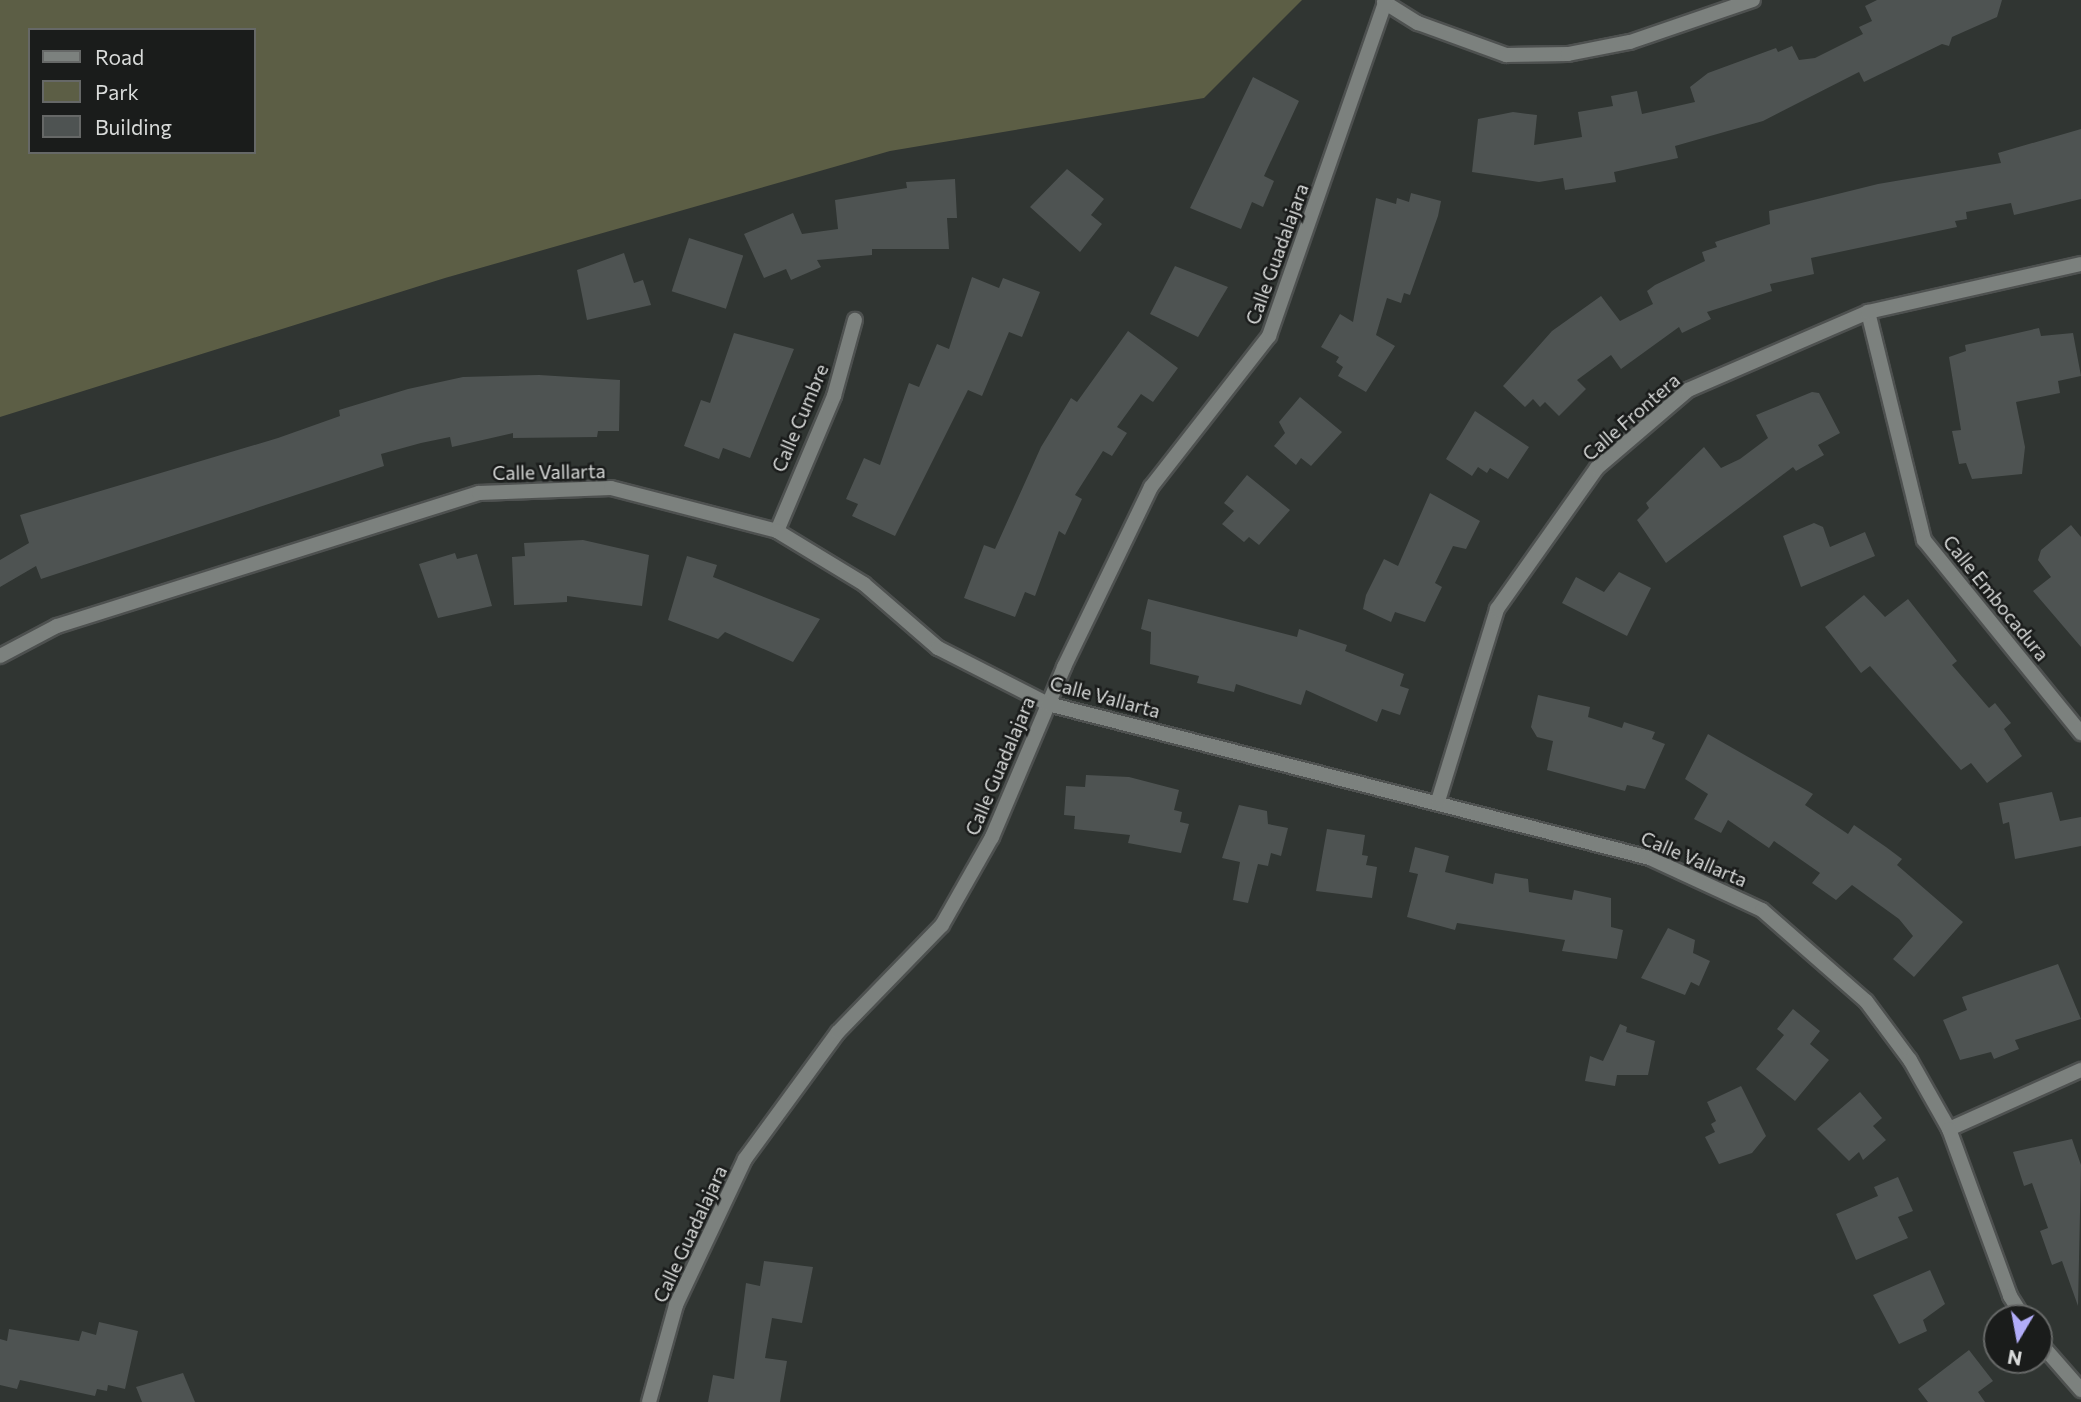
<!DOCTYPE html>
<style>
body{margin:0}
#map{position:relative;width:2081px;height:1402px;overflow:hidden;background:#303532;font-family:Commissioner,sans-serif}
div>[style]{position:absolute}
.green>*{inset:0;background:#5c5e45}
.building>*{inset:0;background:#4e5352;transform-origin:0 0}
.roads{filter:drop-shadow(2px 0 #4e5150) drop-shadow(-2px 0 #4e5150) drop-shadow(0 2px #4e5150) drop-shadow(0 -2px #4e5150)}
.minor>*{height:14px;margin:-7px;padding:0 7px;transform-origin:7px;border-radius:7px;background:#7c817e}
.tertiary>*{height:14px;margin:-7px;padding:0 7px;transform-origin:7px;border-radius:7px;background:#7c817e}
span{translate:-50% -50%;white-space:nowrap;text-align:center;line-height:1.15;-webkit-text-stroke:5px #1a1c1b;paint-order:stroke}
.street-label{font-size:19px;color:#d9dbda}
.legend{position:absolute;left:28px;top:28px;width:228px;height:126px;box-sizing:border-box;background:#1a1c1b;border:2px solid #666867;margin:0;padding:9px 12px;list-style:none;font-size:21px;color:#d9dbda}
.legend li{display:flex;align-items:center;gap:14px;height:35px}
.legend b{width:35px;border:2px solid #666867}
.north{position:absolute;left:1983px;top:1304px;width:70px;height:70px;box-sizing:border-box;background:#1a1c1b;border:2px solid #666867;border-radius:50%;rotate:190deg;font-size:19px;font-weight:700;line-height:28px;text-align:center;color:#d9dbda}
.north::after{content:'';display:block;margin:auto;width:24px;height:32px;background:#b2adf9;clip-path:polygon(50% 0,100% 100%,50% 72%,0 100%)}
</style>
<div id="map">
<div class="green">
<div style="clip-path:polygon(evenodd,0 0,1302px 0,1204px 98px,890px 151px,445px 278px,0 417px,0 0,30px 30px,254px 30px,254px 152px,30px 152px,30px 30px)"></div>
</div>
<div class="building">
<div style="clip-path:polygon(1877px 0,2002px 0,1997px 17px,1952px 37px,1949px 46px,1942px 44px,1864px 82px,1859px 72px,1763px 121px,1675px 146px,1678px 158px,1614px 172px,1616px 182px,1565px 190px,1563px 178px,1539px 182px,1472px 172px,1478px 119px,1513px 112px,1537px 115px,1534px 145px,1582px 137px,1578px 112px,1613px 106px,1611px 96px,1637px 91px,1642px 114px,1695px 102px,1690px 87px,1708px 73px,1776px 48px,1778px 52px,1792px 46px,1799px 60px,1815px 58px,1863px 34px,1859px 27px,1872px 21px,1865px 6px)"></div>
<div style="clip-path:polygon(1253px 77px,1299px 101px,1264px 176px,1274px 181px,1263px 207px,1252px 202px,1241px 229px,1190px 208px)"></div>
<div style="clip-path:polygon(2081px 129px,2081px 199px,2014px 215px,2011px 203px,1966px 212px,1967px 219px,1955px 221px,1957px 227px,1811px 258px,1814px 274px,1770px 284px,1772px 291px,1707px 312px,1711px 319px,1682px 333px,1679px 327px,1621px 369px,1611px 355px,1577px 380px,1586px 389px,1559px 416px,1545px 402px,1540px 407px,1533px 399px,1525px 407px,1503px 386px,1552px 331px,1601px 296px,1620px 321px,1653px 304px,1647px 291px,1655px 285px,1705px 261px,1702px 252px,1717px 247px,1715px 242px,1770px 224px,1769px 211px,1878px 184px,2001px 163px,1998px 153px)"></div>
<div style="clip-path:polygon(1067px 169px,1104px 199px,1091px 215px,1102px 224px,1080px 252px,1030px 207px)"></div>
<div style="clip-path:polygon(955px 179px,957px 218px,947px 218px,949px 249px,872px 249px,872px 255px,817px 260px,821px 267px,791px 280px,786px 269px,764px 278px,744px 234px,793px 213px,802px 234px,838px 229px,835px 200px,907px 188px,906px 182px)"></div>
<div style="clip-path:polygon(1411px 193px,1441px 201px,1438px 216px,1410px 295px,1404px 293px,1401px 303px,1387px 298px,1376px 335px,1395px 346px,1366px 392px,1338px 376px,1343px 367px,1336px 362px,1339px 357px,1321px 347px,1340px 314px,1353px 322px,1376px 198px,1396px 204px,1397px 198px,1409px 202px)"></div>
<div style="left:689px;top:238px;width:57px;height:56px;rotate:18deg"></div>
<div style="clip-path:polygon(624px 253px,634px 283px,643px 280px,651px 305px,587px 320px,577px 270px)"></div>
<div style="clip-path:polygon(1175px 266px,1228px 287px,1198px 337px,1150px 314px)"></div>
<div style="clip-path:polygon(972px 277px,999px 288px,1003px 278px,1040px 292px,1022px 337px,1009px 332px,982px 396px,968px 390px,895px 536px,852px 516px,858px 504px,846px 499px,864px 458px,880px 465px,909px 383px,919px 387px,937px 344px,949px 349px)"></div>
<div style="clip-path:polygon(2039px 328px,2041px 336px,2073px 333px,2081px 376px,2058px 381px,2060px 393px,2016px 402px,2025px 447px,2022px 474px,1972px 479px,1966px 463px,1959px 464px,1952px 431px,1961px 430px,1949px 357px,1966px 351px,1965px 345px)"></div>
<div style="clip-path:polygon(1128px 331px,1178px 368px,1153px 402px,1141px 394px,1117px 427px,1127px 433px,1112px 456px,1103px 451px,1075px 495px,1082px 499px,1065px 535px,1059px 531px,1035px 596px,1025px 592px,1015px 617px,964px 598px,984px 545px,995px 549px,1041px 447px,1071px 398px,1077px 402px)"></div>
<div style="clip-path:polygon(734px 333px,794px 349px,750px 458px,723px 448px,719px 459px,684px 446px,701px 400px,710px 403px)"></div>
<div style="clip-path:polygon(539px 375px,620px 380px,619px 431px,598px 431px,597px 437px,513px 438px,513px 433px,452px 447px,450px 437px,421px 443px,381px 454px,384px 466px,41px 579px,36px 566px,0 587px,0 560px,29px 543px,20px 515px,278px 438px,340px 416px,339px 410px,408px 389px,463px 377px)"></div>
<div style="clip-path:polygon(1812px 392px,1819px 393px,1840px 433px,1818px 445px,1824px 455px,1796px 471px,1793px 467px,1666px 563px,1637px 520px,1649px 508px,1646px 503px,1704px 447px,1721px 468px,1740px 459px,1768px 438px,1756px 415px)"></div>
<div style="clip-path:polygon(1300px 397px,1342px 432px,1311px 466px,1301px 458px,1296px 465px,1274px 446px,1285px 433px,1279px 422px)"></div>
<div style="clip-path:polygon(1475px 411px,1529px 447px,1508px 479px,1490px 468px,1487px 473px,1478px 467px,1472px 476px,1446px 459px)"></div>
<div style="clip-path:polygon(1247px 475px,1290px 510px,1259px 545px,1249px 537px,1244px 542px,1222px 524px,1234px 511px,1224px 503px)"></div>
<div style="clip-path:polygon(1430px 493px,1480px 521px,1466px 549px,1453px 546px,1435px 583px,1442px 587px,1425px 622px,1395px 612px,1391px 622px,1363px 609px,1366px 595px,1384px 559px,1398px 566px)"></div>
<div style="clip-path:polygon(1814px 523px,1823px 527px,1830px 547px,1865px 532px,1875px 556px,1801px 587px,1783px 536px)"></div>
<div style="clip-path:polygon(2071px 525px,2081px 537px,2081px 647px,2033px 591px,2051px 577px,2038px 560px,2041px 550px)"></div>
<div style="clip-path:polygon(583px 540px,649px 555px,642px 606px,567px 596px,567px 602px,514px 605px,512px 557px,525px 556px,524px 543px)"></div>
<div style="clip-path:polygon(455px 553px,457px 559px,477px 554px,492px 606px,438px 618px,419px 564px)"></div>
<div style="clip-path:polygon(687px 556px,717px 565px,713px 577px,820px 619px,793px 662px,725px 632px,718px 639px,668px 620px)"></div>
<div style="clip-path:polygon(1619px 572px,1651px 588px,1627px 636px,1562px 603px,1576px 577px,1604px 592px)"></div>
<div style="clip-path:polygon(1864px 595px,1885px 617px,1908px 599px,1957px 661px,1952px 665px,1989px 708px,1995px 703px,2011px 723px,2004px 729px,2022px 756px,1987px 783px,1971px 763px,1961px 770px,1870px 666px,1861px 673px,1825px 627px)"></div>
<div style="clip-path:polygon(1148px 599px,1297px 637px,1299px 629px,1347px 645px,1345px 651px,1404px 674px,1400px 686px,1409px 689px,1400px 715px,1382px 709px,1377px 722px,1306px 690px,1301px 705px,1236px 684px,1234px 692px,1197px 683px,1199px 676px,1150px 664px,1151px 632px,1141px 629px)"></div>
<div style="clip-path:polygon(1538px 695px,1590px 707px,1588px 717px,1622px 728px,1624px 722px,1655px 732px,1652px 739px,1665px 744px,1645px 789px,1627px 785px,1625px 791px,1547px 770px,1553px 741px,1537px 737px,1531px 727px)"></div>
<div style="clip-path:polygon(1708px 734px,1813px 794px,1805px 805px,1848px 834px,1854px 825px,1886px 847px,1902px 859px,1897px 865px,1963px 922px,1914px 977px,1893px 959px,1913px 936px,1899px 919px,1852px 885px,1836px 900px,1812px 883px,1820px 873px,1774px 841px,1769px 848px,1728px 820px,1721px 833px,1694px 819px,1708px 794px,1685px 779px)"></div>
<div style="clip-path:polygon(1086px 775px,1129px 777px,1179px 790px,1174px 810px,1182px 812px,1180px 822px,1189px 824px,1181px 853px,1128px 843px,1130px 835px,1074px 829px,1075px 816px,1064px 815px,1066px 786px,1085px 787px)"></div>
<div style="clip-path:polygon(2052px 792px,2060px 821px,2081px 817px,2081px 846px,2015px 859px,2009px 822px,2003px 824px,1999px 803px)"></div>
<div style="clip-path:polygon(1239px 805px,1267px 811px,1268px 824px,1288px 828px,1281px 856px,1271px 853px,1268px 866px,1258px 864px,1248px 903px,1233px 900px,1240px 862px,1222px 858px)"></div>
<div style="clip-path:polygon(1327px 829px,1365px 835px,1362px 855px,1368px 856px,1366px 865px,1377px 867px,1372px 898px,1316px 891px)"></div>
<div style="clip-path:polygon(1415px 847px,1449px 856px,1445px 872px,1493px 884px,1495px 873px,1528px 879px,1529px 892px,1572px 900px,1574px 890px,1611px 898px,1611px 927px,1623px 930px,1617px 959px,1562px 951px,1565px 940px,1457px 923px,1455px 930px,1407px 917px,1418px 874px,1409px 872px)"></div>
<div style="clip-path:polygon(1668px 928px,1695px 940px,1693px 953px,1710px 961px,1699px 986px,1691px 982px,1685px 995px,1641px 978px)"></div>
<div style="clip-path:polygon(2058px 964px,2081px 1019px,2015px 1040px,2019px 1049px,1994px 1059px,1991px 1052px,1960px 1060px,1943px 1020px,1967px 1010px,1962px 997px)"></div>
<div style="clip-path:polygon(1793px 1009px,1820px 1031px,1810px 1044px,1829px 1060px,1795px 1101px,1756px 1069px,1784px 1035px,1777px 1029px)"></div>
<div style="clip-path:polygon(1620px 1024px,1627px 1027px,1626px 1032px,1655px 1041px,1648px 1075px,1617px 1075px,1615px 1086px,1585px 1081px,1590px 1056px,1603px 1061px)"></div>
<div style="clip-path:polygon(1741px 1086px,1766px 1136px,1752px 1153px,1719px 1164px,1705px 1137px,1715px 1132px,1711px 1124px,1716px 1121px,1707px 1102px)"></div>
<div style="clip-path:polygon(1860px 1092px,1882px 1118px,1873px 1126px,1886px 1140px,1863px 1160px,1859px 1152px,1849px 1161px,1817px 1129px)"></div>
<div style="clip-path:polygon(2072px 1139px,2081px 1165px,2078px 1306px,2062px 1261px,2052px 1265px,2040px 1231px,2048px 1228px,2032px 1183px,2024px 1186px,2013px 1152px)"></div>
<div style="clip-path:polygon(1898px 1177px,1913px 1211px,1898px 1217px,1908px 1238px,1856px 1260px,1836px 1214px,1878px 1196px,1874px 1187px)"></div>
<div style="clip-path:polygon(764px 1261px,813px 1267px,802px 1323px,772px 1318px,765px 1358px,787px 1361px,780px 1402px,708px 1402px,713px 1375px,734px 1379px,746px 1283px,760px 1286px)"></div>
<div style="clip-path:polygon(1930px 1270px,1945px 1304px,1923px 1320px,1927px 1331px,1899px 1344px,1873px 1295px)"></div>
<div style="clip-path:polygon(99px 1322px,138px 1331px,125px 1389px,108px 1385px,107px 1391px,97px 1389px,95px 1396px,20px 1380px,17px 1389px,0 1385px,0 1339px,7px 1341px,9px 1329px,79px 1341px,82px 1331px,96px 1335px)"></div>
<div style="clip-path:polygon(1969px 1350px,1993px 1381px,1978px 1392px,1985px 1402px,1928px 1402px,1918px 1389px)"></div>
<div style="clip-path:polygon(183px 1373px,195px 1402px,142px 1402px,136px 1387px)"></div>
</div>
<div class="roads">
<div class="minor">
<div style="left:1384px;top:2px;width:40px;rotate:32deg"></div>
<div style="left:1418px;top:23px;width:94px;rotate:20deg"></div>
<div style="left:1506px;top:55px;width:62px;rotate:-0.9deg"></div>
<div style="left:1568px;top:54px;width:63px;rotate:-11deg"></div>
<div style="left:1630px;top:42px;width:130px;rotate:-18.9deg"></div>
<div style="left:1868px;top:312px;width:235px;rotate:76.2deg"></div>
<div style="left:1924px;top:540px;width:249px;rotate:50.9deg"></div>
<div style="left:777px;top:531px;width:147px;rotate:-67.1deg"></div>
<div style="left:834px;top:396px;width:79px;rotate:-74.6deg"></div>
<div style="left:1949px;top:1129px;width:145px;rotate:-24.1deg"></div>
<div style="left:649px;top:1402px;width:101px;rotate:-74.4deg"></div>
<div style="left:676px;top:1305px;width:161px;rotate:-64.7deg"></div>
<div style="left:745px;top:1159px;width:157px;rotate:-53.8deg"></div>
<div style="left:838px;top:1032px;width:149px;rotate:-45.8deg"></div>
<div style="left:942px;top:925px;width:101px;rotate:-60.4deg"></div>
<div style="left:992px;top:837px;width:185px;rotate:-67deg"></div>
<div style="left:1064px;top:667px;width:200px;rotate:-64.2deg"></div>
<div style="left:1151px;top:487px;width:192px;rotate:-52deg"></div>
<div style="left:1269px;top:336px;width:356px;rotate:-70.8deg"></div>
</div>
<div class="tertiary">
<div style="left:0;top:656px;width:64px;rotate:-27.8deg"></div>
<div style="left:57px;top:626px;width:442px;rotate:-17.5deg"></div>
<div style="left:479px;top:493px;width:132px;rotate:-2.2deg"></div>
<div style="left:611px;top:488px;width:171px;rotate:14.5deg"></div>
<div style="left:777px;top:531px;width:102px;rotate:31.3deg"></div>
<div style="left:864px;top:584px;width:98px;rotate:40.9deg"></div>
<div style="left:938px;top:648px;width:123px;rotate:27deg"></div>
<div style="left:1048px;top:704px;width:621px;rotate:14.35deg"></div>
<div style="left:1650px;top:858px;width:123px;rotate:24.9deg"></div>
<div style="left:1762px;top:910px;width:138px;rotate:41.2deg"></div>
<div style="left:1866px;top:1001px;width:74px;rotate:53.3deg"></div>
<div style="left:1910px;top:1060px;width:79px;rotate:60.5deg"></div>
<div style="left:1949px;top:1129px;width:178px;rotate:69.9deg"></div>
<div style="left:2010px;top:1296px;width:26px;rotate:58deg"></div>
<div style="left:1438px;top:801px;width:201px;rotate:-72.9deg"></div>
<div style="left:1497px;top:609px;width:173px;rotate:-54.7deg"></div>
<div style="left:1597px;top:468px;width:120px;rotate:-40.6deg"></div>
<div style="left:1688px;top:390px;width:196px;rotate:-23.4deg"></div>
<div style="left:1868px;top:312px;width:218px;rotate:-12.7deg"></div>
<div style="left:2039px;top:1342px;width:64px;rotate:48.8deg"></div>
</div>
</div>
<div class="street-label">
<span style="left:1277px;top:254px;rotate:-70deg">Calle Guadalajara</span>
<span style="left:1631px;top:417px;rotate:-41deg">Calle Frontera</span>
<span style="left:800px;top:418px;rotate:-67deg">Calle Cumbre</span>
<span style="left:549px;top:472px;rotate:-1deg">Calle Vallarta</span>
<span style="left:1996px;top:598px;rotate:51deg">Calle Embocadura</span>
<span style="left:1105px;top:697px;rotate:15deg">Calle Vallarta</span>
<span style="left:1000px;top:766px;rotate:-67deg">Calle Guadalajara</span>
<span style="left:1694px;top:859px;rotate:23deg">Calle Vallarta</span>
<span style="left:690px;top:1234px;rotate:-65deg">Calle Guadalajara</span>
</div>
<ul class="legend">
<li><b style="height:9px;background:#7c817e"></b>Road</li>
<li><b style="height:19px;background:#5c5e45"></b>Park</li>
<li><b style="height:19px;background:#4e5352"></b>Building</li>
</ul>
<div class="north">N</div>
</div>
